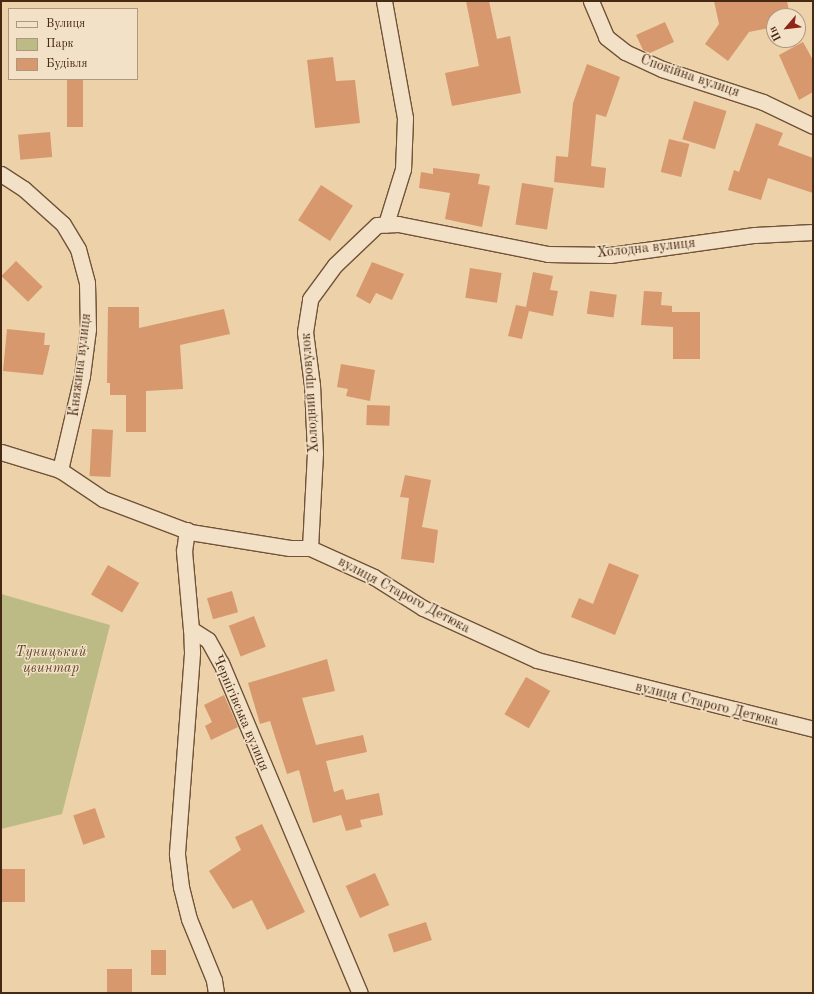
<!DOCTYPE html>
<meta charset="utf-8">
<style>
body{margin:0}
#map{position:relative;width:814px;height:994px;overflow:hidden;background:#edd1a9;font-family:"Old Standard TT",serif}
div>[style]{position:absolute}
.green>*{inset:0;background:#bcba85}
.building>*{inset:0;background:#d7986d;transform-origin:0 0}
.roads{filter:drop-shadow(1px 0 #705338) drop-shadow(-1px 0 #705338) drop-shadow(0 1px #705338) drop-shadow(0 -1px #705338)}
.street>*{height:15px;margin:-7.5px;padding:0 7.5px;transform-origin:7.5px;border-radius:7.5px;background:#f3e1c7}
span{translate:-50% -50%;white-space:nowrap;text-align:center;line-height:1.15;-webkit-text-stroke:3px #f3e1c7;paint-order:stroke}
.street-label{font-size:14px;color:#462912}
.park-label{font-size:14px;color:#5e4629;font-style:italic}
.frame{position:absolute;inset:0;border:2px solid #462912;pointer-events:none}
.legend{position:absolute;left:8px;top:8px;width:130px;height:72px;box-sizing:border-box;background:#f3e1c7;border:1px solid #ae977f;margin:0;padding:5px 7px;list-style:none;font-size:12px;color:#462912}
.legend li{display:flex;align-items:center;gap:8px;height:20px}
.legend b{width:20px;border:1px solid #ae977f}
.north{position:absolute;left:766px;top:8px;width:40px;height:40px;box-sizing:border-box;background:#f3e1c7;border:1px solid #ae977f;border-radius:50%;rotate:242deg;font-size:11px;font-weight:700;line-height:16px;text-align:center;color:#462912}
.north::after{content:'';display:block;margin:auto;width:14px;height:18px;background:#8f2418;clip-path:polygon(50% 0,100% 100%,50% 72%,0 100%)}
</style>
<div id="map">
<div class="green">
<div style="clip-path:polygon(1px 594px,110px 625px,62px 814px,1px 829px)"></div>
</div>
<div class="building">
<div style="clip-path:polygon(466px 1px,489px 1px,497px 39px,510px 36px,521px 93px,452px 106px,445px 73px,479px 66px)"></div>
<div style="clip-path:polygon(714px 1px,787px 1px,790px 16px,774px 16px,774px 27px,749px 32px,728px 61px,705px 44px,719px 24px)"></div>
<div style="clip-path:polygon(665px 22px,674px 42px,650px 53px,643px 50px,636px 35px)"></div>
<div style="clip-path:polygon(803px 42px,813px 60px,813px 92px,799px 100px,779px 55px)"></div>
<div style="clip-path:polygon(333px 57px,336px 81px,355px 80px,360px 123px,315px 128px,307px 60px)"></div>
<div style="clip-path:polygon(587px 64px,620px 77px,606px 117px,596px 114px,591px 166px,606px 168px,604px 188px,554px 182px,556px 156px,568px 157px,573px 103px)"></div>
<div style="left:67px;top:79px;width:16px;height:48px"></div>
<div style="left:694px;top:101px;width:34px;height:40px;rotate:17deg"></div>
<div style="clip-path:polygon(756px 123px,783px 133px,778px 145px,813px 158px,813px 193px,768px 178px,761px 200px,728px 190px,734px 170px,739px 172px)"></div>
<div style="left:50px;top:132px;width:25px;height:32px;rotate:85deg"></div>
<div style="left:669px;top:139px;width:21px;height:34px;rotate:14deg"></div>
<div style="clip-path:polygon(433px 168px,480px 174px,478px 184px,490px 186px,482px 227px,445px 219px,450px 193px,419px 188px,421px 172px,433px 174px)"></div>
<div style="left:522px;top:183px;width:32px;height:42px;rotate:9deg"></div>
<div style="left:321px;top:185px;width:38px;height:42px;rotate:33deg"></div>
<div style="left:16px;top:261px;width:37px;height:21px;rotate:44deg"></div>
<div style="clip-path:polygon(372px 262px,404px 274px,392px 300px,376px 293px,370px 304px,356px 296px)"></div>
<div style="left:470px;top:268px;width:32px;height:30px;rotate:9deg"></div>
<div style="clip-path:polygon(533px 272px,553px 276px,550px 290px,558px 291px,553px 316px,529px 311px,522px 339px,508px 336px,516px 305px,526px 307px)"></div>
<div style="left:590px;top:291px;width:27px;height:23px;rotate:8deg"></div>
<div style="clip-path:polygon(644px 291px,662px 292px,661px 305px,672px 306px,672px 312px,700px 312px,700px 359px,673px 359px,673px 327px,641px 325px)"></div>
<div style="clip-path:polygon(108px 307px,139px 307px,139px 328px,224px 309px,230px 334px,180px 345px,183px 389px,146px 391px,146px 432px,126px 432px,126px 395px,110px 395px,110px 383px,107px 383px)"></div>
<div style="clip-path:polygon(7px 329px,45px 333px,44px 345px,50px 345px,43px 375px,3px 371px)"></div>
<div style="clip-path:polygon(341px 364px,375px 370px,370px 401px,346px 396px,348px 389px,337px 387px)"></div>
<div style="left:367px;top:405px;width:23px;height:20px;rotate:2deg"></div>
<div style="left:92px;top:429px;width:21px;height:47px;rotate:3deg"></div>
<div style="clip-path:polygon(405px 475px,431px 480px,422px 527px,438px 530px,434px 563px,401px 559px,409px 498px,400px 497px)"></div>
<div style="clip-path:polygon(609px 563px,639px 575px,615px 635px,571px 617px,579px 598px,593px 604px)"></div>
<div style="left:108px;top:565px;width:36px;height:34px;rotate:30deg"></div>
<div style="left:232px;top:591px;width:22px;height:26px;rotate:74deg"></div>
<div style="left:254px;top:616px;width:33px;height:27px;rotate:69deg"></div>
<div style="clip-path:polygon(327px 659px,335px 691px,302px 698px,316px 745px,363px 735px,367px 752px,326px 761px,334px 792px,343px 789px,346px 800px,379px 793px,383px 815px,360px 820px,362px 827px,346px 831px,341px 815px,313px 823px,299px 770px,287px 774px,270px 721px,260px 724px,248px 683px)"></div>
<div style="left:526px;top:677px;width:28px;height:43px;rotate:30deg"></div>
<div style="clip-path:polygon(224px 695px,238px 727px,211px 740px,205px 726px,212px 722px,204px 705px)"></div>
<div style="left:95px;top:808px;width:31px;height:23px;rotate:71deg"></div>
<div style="clip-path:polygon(262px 824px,305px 912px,267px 930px,252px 900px,233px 909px,209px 871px,241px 850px,235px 837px)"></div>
<div style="left:1px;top:869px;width:24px;height:33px"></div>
<div style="left:375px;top:873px;width:35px;height:32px;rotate:66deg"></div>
<div style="left:426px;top:922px;width:19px;height:40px;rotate:72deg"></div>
<div style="left:151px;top:950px;width:15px;height:25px"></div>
<div style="left:132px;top:969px;width:24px;height:25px;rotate:90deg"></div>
</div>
<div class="roads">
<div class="street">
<div style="left:384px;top:1px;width:119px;rotate:79.8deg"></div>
<div style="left:405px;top:118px;width:51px;rotate:92.2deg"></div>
<div style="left:403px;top:169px;width:58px;rotate:107.2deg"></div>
<div style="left:591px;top:1px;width:39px;rotate:67deg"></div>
<div style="left:606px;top:37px;width:24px;rotate:38deg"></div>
<div style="left:625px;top:52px;width:41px;rotate:24.7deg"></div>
<div style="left:662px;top:69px;width:106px;rotate:18.1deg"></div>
<div style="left:763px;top:102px;width:55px;rotate:25.6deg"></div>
<div style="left:1px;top:174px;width:27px;rotate:33deg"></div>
<div style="left:24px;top:189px;width:52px;rotate:41.9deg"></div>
<div style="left:63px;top:224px;width:29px;rotate:59deg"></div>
<div style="left:78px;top:249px;width:35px;rotate:75deg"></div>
<div style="left:87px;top:283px;width:46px;rotate:88.8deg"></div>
<div style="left:88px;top:329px;width:47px;rotate:97.3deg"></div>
<div style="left:82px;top:376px;width:97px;rotate:103.2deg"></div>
<div style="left:1px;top:452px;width:62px;rotate:17deg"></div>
<div style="left:60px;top:470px;width:52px;rotate:34deg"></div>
<div style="left:103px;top:499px;width:93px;rotate:20.8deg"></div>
<div style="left:190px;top:532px;width:101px;rotate:9.1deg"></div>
<div style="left:290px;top:548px;width:20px"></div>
<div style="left:310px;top:548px;width:70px;rotate:24.4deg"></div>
<div style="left:374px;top:577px;width:58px;rotate:32.3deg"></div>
<div style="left:423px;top:608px;width:125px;rotate:24.5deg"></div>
<div style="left:537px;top:660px;width:284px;rotate:14deg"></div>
<div style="left:187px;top:530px;width:21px;rotate:98deg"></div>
<div style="left:184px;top:551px;width:78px;rotate:84.9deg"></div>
<div style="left:310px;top:548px;width:95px;rotate:-87deg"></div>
<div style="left:315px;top:453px;width:68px;rotate:-92.5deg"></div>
<div style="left:312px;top:385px;width:53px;rotate:-97.5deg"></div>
<div style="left:305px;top:332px;width:33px;rotate:-81deg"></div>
<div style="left:310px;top:299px;width:42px;rotate:-53.7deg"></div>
<div style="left:335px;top:265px;width:58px;rotate:-43.6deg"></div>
<div style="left:377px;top:225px;width:21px;rotate:-3deg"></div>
<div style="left:398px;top:224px;width:153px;rotate:11.3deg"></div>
<div style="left:548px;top:254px;width:62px;rotate:0.9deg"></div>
<div style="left:610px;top:255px;width:146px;rotate:-7.9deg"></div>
<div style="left:755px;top:235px;width:58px;rotate:-3deg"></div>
<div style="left:216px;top:993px;width:13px;rotate:-99deg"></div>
<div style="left:214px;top:980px;width:66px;rotate:-112.3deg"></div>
<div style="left:189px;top:919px;width:33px;rotate:-104deg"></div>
<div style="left:181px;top:887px;width:34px;rotate:-97deg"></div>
<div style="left:177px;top:853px;width:202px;rotate:-85.7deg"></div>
<div style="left:192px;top:652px;width:23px;rotate:-92deg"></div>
<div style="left:191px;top:629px;width:20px;rotate:33deg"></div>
<div style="left:208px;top:640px;width:26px;rotate:61deg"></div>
<div style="left:221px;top:663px;width:358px;rotate:67.2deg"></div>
</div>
</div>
<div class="street-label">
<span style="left:690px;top:76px;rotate:19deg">Спокійна вулиця</span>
<span style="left:646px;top:248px;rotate:-6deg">Холодна вулиця</span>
<span style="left:80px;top:365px;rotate:-83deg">Княжина вулиця</span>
<span style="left:310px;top:393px;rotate:-94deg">Холодний провулок</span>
<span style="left:404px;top:595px;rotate:28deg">вулиця Старого Детюка</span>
<span style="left:707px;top:704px;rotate:14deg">вулиця Старого Детюка</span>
<span style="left:241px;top:713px;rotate:67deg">Чернігівська вулиця</span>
</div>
<div class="park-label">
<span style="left:51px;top:660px">Туницький<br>цвинтар</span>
</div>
<div class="frame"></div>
<ul class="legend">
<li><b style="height:5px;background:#f3e1c7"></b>Вулиця</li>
<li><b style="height:11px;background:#bcba85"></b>Парк</li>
<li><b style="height:11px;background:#d7986d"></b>Будівля</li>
</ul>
<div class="north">Пн</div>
</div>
